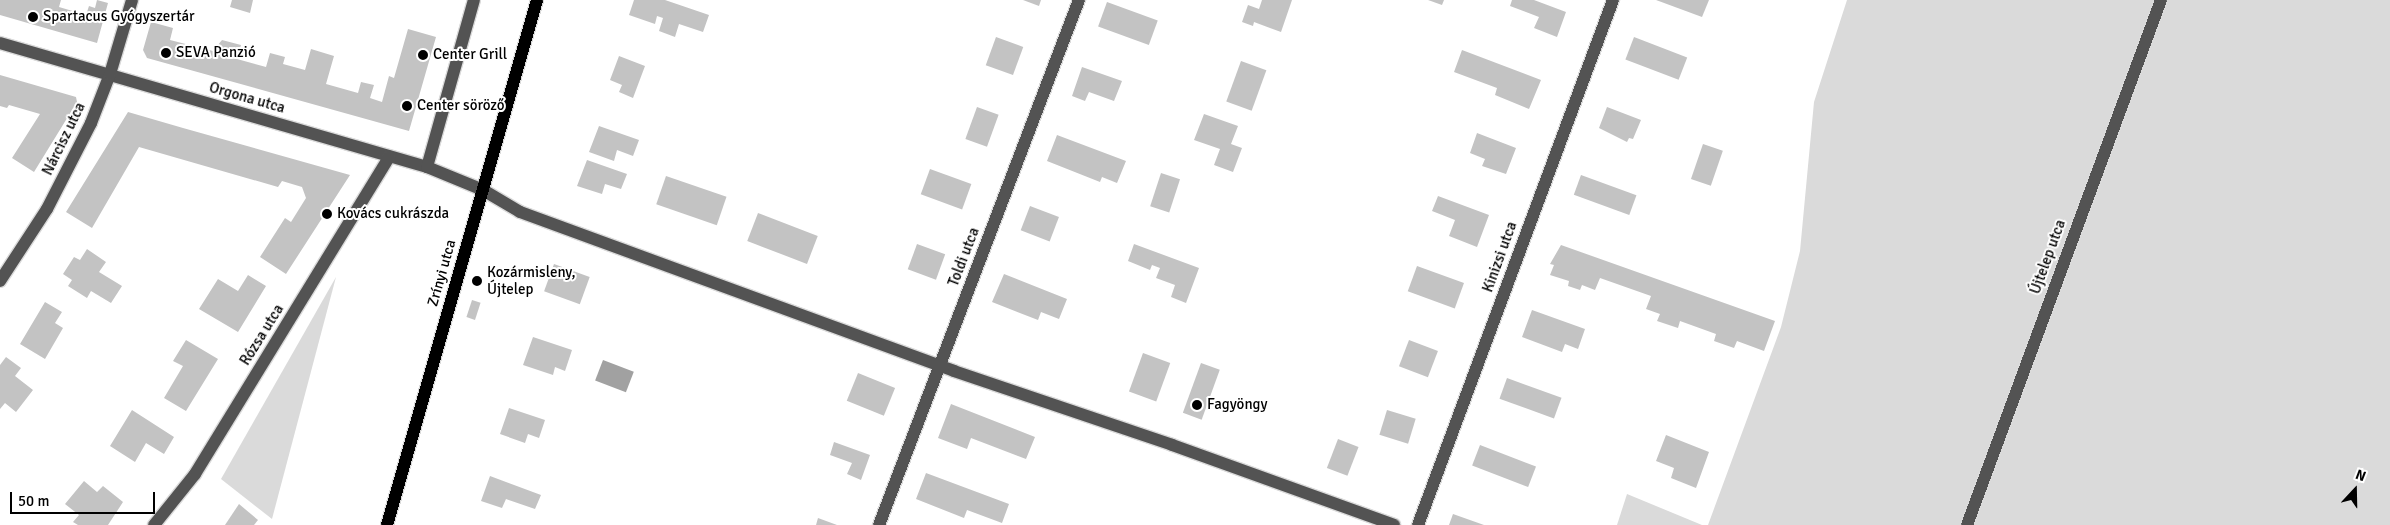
<!DOCTYPE html>
<meta charset="utf-8">
<style>
body{margin:0}
#map{position:relative;width:2390px;height:525px;overflow:hidden;background:#fff;font-family:Signika,sans-serif}
div>[style]{position:absolute}
.green>*{inset:0;background:#dadada}
.water>*{inset:0;background:#a1a1a1;transform-origin:0 0}
.building>*{inset:0;background:#c3c3c3;transform-origin:0 0}
.roads{filter:drop-shadow(1px 0 #dbdbdb) drop-shadow(-1px 0 #dbdbdb) drop-shadow(0 1px #dbdbdb) drop-shadow(0 -1px #dbdbdb)}
.minor>*{height:12px;margin:-6px;padding:0 6px;transform-origin:6px;border-radius:6px;background:#535353}
.major>*{height:12px;margin:-6px;padding:0 6px;transform-origin:6px;border-radius:6px;background:#000}
.dots>*{width:14px;height:14px;translate:-50% -50%;box-sizing:border-box;border:2px solid #fff;border-radius:50%}
span{translate:-50% -50%;white-space:nowrap;text-align:center;line-height:1.15;-webkit-text-stroke:4px #fff;paint-order:stroke}
.poi-label{font-size:15px;color:#000}
.left{translate:0 -50%;text-align:left}
.street-label{font-size:15px;color:#000}
.north{position:absolute;left:2330px;top:465px;width:50px;height:50px;-webkit-text-stroke:4px #fff;paint-order:stroke;rotate:21deg;font-size:14px;font-weight:700;line-height:20px;text-align:center;color:#000}
.north::after{content:'';display:block;margin:auto;width:18px;height:22px;background:#000;clip-path:polygon(50% 0,100% 100%,50% 72%,0 100%)}
.scale{position:absolute;left:10px;top:492px;width:145px;height:22px;box-sizing:border-box;border:2px solid #000;border-top:0;padding-left:6px;font-size:15px;line-height:18px;white-space:nowrap;color:#000;-webkit-text-stroke:4px #fff;paint-order:stroke}
</style>
<div id="map">
<div class="green">
<div style="clip-path:polygon(1847px 0,2390px 0,2390px 525px,1708px 525px,1781px 327px,1800px 251px,1814px 102px)"></div>
<div style="clip-path:polygon(336px 277px,272px 519px,221px 479px)"></div>
<div style="clip-path:polygon(1627px 494px,1702px 525px,1617px 525px)"></div>
</div>
<div class="water">
<div style="left:603px;top:360px;width:33px;height:22px;rotate:21deg"></div>
</div>
<div class="building">
<div style="clip-path:polygon(0 0,61px 0,59px 7px,86px 15px,89px 6px,95px 8px,97px 0,108px 3px,97px 43px,0 15px)"></div>
<div style="clip-path:polygon(232px 0,253px 0,250px 13px,230px 7px)"></div>
<div style="clip-path:polygon(634px 0,665px 0,709px 15px,703px 32px,679px 24px,675px 37px,659px 31px,663px 18px,657px 16px,655px 24px,629px 15px)"></div>
<div style="clip-path:polygon(1023px 0,1041px 0,1039px 6px)"></div>
<div style="clip-path:polygon(1262px 0,1292px 0,1281px 32px,1254px 22px,1253px 26px,1242px 22px,1248px 5px,1259px 9px)"></div>
<div style="clip-path:polygon(1428px 0,1444px 0,1442px 5px)"></div>
<div style="clip-path:polygon(1512px 0,1534px 0,1566px 12px,1557px 37px,1534px 28px,1539px 17px,1510px 6px)"></div>
<div style="clip-path:polygon(1656px 0,1709px 0,1702px 17px)"></div>
<div style="left:1107px;top:2px;width:54px;height:26px;rotate:20deg"></div>
<div style="clip-path:polygon(151px 22px,173px 28px,170px 40px,213px 51px,222px 40px,241px 45px,237px 59px,266px 67px,270px 53px,285px 57px,283px 64px,305px 70px,311px 49px,334px 56px,326px 84px,358px 93px,361px 82px,374px 85px,370px 98px,382px 102px,389px 76px,394px 78px,408px 29px,436px 37px,409px 131px,147px 58px,143px 50px)"></div>
<div style="left:996px;top:37px;width:29px;height:30px;rotate:20deg"></div>
<div style="left:1634px;top:37px;width:57px;height:24px;rotate:21deg"></div>
<div style="clip-path:polygon(1462px 50px,1541px 80px,1529px 109px,1495px 95px,1497px 88px,1454px 72px)"></div>
<div style="clip-path:polygon(619px 56px,645px 66px,633px 98px,619px 92px,622px 85px,610px 80px)"></div>
<div style="left:1241px;top:61px;width:27px;height:43px;rotate:20deg"></div>
<div style="clip-path:polygon(1082px 67px,1122px 81px,1114px 101px,1089px 92px,1085px 101px,1072px 96px)"></div>
<div style="clip-path:polygon(0 75px,76px 97px,77px 102px,34px 172px,12px 158px,40px 114px,9px 105px,7px 108px,0 106px)"></div>
<div style="left:977px;top:107px;width:23px;height:34px;rotate:20deg"></div>
<div style="clip-path:polygon(1607px 107px,1641px 120px,1633px 139px,1629px 138px,1627px 142px,1599px 128px)"></div>
<div style="clip-path:polygon(128px 112px,183px 128px,350px 175px,286px 274px,260px 257px,285px 218px,291px 222px,306px 198px,302px 187px,282px 181px,278px 187px,139px 147px,92px 228px,66px 212px)"></div>
<div style="clip-path:polygon(1204px 114px,1238px 126px,1231px 144px,1242px 148px,1233px 172px,1214px 165px,1220px 149px,1194px 140px)"></div>
<div style="clip-path:polygon(599px 126px,639px 140px,633px 156px,617px 150px,614px 161px,589px 152px)"></div>
<div style="clip-path:polygon(1477px 133px,1516px 148px,1506px 174px,1482px 166px,1485px 159px,1470px 153px)"></div>
<div style="clip-path:polygon(1057px 135px,1126px 161px,1117px 183px,1102px 177px,1100px 182px,1047px 161px)"></div>
<div style="left:1703px;top:144px;width:21px;height:37px;rotate:19deg"></div>
<div style="clip-path:polygon(587px 160px,627px 174px,621px 189px,605px 184px,602px 194px,577px 186px)"></div>
<div style="left:930px;top:169px;width:44px;height:27px;rotate:20deg"></div>
<div style="left:1161px;top:173px;width:20px;height:35px;rotate:18deg"></div>
<div style="left:1581px;top:175px;width:59px;height:21px;rotate:20deg"></div>
<div style="left:666px;top:176px;width:64px;height:30px;rotate:19deg"></div>
<div style="clip-path:polygon(1438px 196px,1489px 215px,1477px 247px,1449px 236px,1455px 220px,1432px 211px)"></div>
<div style="left:1030px;top:206px;width:31px;height:26px;rotate:21deg"></div>
<div style="left:758px;top:213px;width:64px;height:30px;rotate:21deg"></div>
<div style="left:917px;top:244px;width:30px;height:27px;rotate:20deg"></div>
<div style="clip-path:polygon(1134px 244px,1199px 268px,1186px 303px,1171px 297px,1175px 285px,1156px 278px,1160px 268px,1152px 265px,1150px 270px,1128px 261px)"></div>
<div style="clip-path:polygon(1561px 245px,1775px 321px,1764px 351px,1737px 341px,1734px 348px,1714px 341px,1716px 334px,1680px 321px,1678px 328px,1657px 321px,1660px 314px,1646px 309px,1651px 296px,1600px 278px,1595px 290px,1582px 285px,1580px 290px,1568px 286px,1569px 281px,1550px 275px,1554px 265px,1550px 264px)"></div>
<div style="clip-path:polygon(87px 249px,106px 262px,99px 272px,122px 286px,111px 303px,91px 291px,87px 298px,68px 286px,72px 280px,63px 274px,74px 257px,80px 260px)"></div>
<div style="left:554px;top:264px;width:38px;height:29px;rotate:20deg"></div>
<div style="left:1417px;top:266px;width:50px;height:27px;rotate:20deg"></div>
<div style="clip-path:polygon(1004px 274px,1067px 299px,1059px 319px,1041px 312px,1038px 320px,992px 302px)"></div>
<div style="clip-path:polygon(248px 275px,266px 286px,238px 332px,199px 309px,218px 279px,238px 291px)"></div>
<div style="left:472px;top:300px;width:9px;height:18px;rotate:18deg"></div>
<div style="clip-path:polygon(45px 302px,62px 312px,55px 323px,63px 328px,45px 359px,20px 344px)"></div>
<div style="clip-path:polygon(1532px 310px,1585px 329px,1578px 349px,1565px 344px,1562px 352px,1522px 337px)"></div>
<div style="clip-path:polygon(533px 337px,572px 350px,565px 371px,555px 367px,553px 375px,523px 365px)"></div>
<div style="clip-path:polygon(186px 340px,218px 359px,186px 411px,164px 398px,183px 366px,173px 361px)"></div>
<div style="left:1409px;top:340px;width:31px;height:28px;rotate:21deg"></div>
<div style="left:1143px;top:353px;width:29px;height:41px;rotate:20deg"></div>
<div style="clip-path:polygon(6px 357px,21px 368px,15px 376px,33px 390px,16px 412px,5px 403px,0 409px,0 365px)"></div>
<div style="left:1201px;top:363px;width:20px;height:53px;rotate:20deg"></div>
<div style="left:858px;top:373px;width:40px;height:30px;rotate:22deg"></div>
<div style="left:1507px;top:378px;width:58px;height:22px;rotate:20deg"></div>
<div style="clip-path:polygon(951px 404px,1035px 437px,1026px 459px,971px 438px,967px 449px,938px 438px)"></div>
<div style="clip-path:polygon(509px 408px,545px 420px,539px 438px,528px 434px,525px 443px,500px 434px)"></div>
<div style="clip-path:polygon(132px 410px,174px 437px,164px 454px,146px 443px,135px 462px,110px 446px)"></div>
<div style="left:1387px;top:410px;width:30px;height:26px;rotate:17deg"></div>
<div style="clip-path:polygon(1666px 435px,1709px 452px,1696px 488px,1671px 478px,1674px 468px,1656px 461px)"></div>
<div style="left:1338px;top:439px;width:22px;height:31px;rotate:21deg"></div>
<div style="clip-path:polygon(834px 442px,870px 455px,861px 480px,847px 474px,852px 463px,830px 455px)"></div>
<div style="left:1480px;top:445px;width:60px;height:22px;rotate:21deg"></div>
<div style="clip-path:polygon(926px 473px,1009px 504px,1002px 523px,967px 510px,964px 518px,916px 499px)"></div>
<div style="clip-path:polygon(490px 476px,541px 495px,535px 509px,506px 499px,502px 508px,481px 501px)"></div>
<div style="clip-path:polygon(84px 481px,97px 492px,103px 486px,123px 502px,108px 525px,78px 525px,73px 522px,79px 515px,65px 504px)"></div>
<div style="clip-path:polygon(239px 504px,258px 520px,254px 525px,225px 525px)"></div>
<div style="clip-path:polygon(1453px 514px,1484px 525px,1449px 525px)"></div>
<div style="clip-path:polygon(818px 518px,837px 525px,816px 525px)"></div>
</div>
<div class="roads">
<div class="minor">
<div style="left:0;top:43px;width:445px;rotate:16.2deg"></div>
<div style="left:427px;top:167px;width:61px;rotate:22.3deg"></div>
<div style="left:483px;top:190px;width:43px;rotate:30.7deg"></div>
<div style="left:520px;top:212px;width:462px;rotate:20.1deg"></div>
<div style="left:954px;top:371px;width:230px;rotate:18.7deg"></div>
<div style="left:1172px;top:445px;width:236px;rotate:19.8deg"></div>
<div style="left:427px;top:167px;width:173px;rotate:-74.3deg"></div>
<div style="left:0;top:281px;width:86px;rotate:-56.9deg"></div>
<div style="left:47px;top:209px;width:97px;rotate:-62.9deg"></div>
<div style="left:91px;top:123px;width:53px;rotate:-68.8deg"></div>
<div style="left:110px;top:74px;width:77px;rotate:-73.4deg"></div>
<div style="left:154px;top:525px;width:65px;rotate:-51.2deg"></div>
<div style="left:195px;top:474px;width:372px;rotate:-58.5deg"></div>
<div style="left:879px;top:525px;width:562px;rotate:-69.15deg"></div>
<div style="left:1418px;top:525px;width:560px;rotate:-69.62deg"></div>
<div style="left:1967px;top:525px;width:560px;rotate:-69.72deg"></div>
</div>
<div class="major">
<div style="left:387px;top:525px;width:546px;rotate:-74.05deg"></div>
</div>
</div>
<div class="dots">
<div style="left:33px;top:17px;background:#000"></div>
<div style="left:166px;top:53px;background:#000"></div>
<div style="left:423px;top:55px;background:#000"></div>
<div style="left:407px;top:106px;background:#000"></div>
<div style="left:327px;top:214px;background:#000"></div>
<div style="left:477px;top:281px;background:#000"></div>
<div style="left:1197px;top:405px;background:#000"></div>
</div>
<div class="poi-label">
<span class="left" style="left:43px;top:17px">Spartacus Gyógyszertár</span>
<span class="left" style="left:176px;top:53px">SEVA Panzió</span>
<span class="left" style="left:433px;top:55px">Center Grill</span>
<span class="left" style="left:417px;top:106px">Center söröző</span>
<span class="left" style="left:337px;top:214px">Kovács cukrászda</span>
<span class="left" style="left:487px;top:281px">Kozármisleny,<br>Újtelep</span>
<span class="left" style="left:1207px;top:405px">Fagyöngy</span>
</div>
<div class="street-label">
<span style="left:247px;top:98px;rotate:16deg">Orgona utca</span>
<span style="left:64px;top:139px;rotate:-64deg">Nárcisz utca</span>
<span style="left:964px;top:257px;rotate:-69deg">Toldi utca</span>
<span style="left:1500px;top:257px;rotate:-70deg">Kinizsi utca</span>
<span style="left:2048px;top:257px;rotate:-70deg">Újtelep utca</span>
<span style="left:442px;top:273px;rotate:-74deg">Zrínyi utca</span>
<span style="left:262px;top:335px;rotate:-58deg">Rózsa utca</span>
</div>
<div class="north">N</div>
<div class="scale">50 m</div>
</div>
